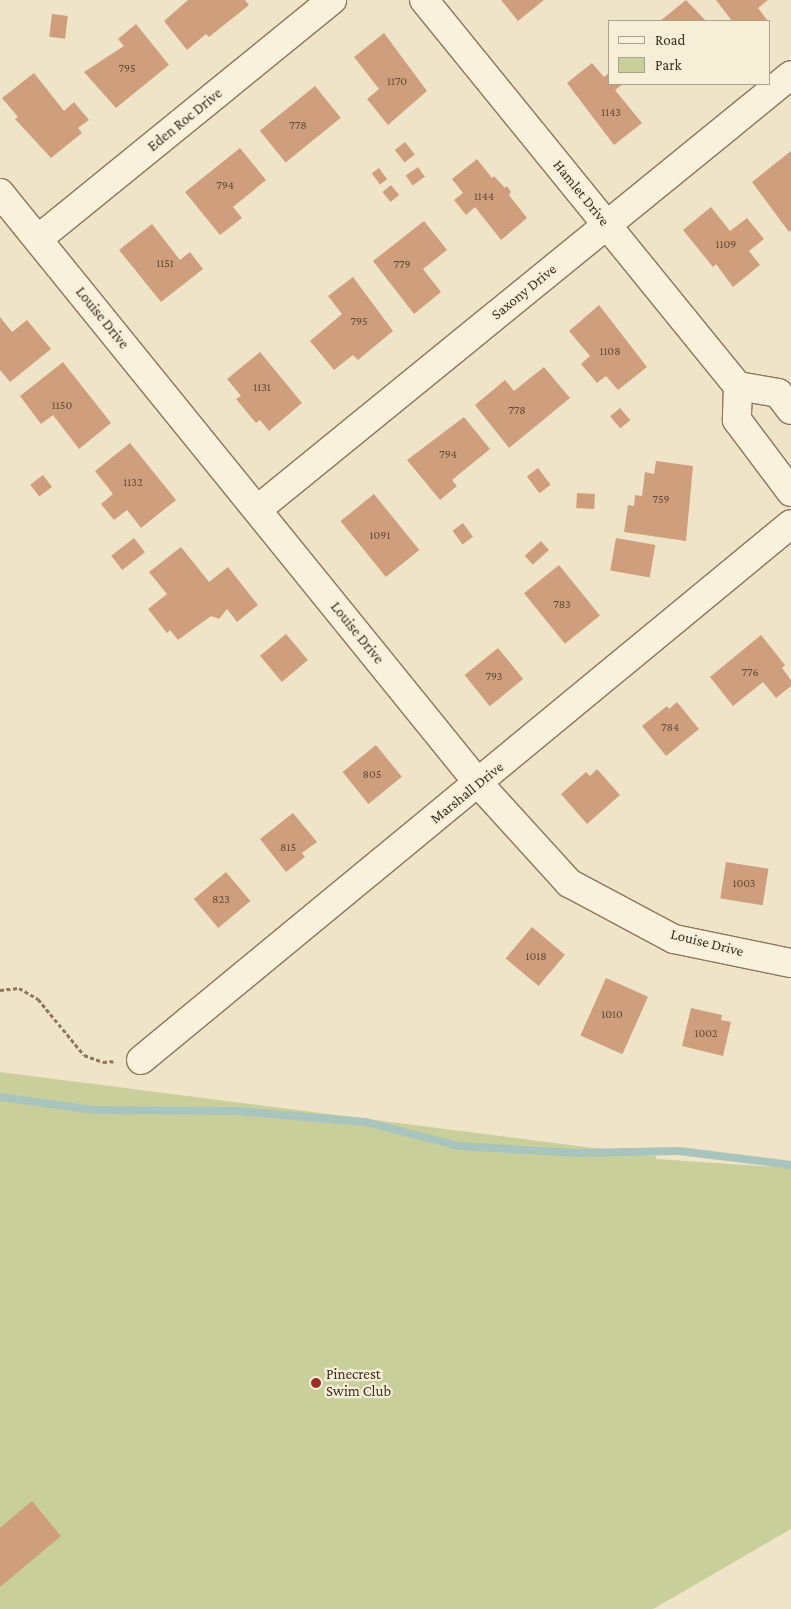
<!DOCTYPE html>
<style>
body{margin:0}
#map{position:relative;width:791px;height:1609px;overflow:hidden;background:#f0e4c8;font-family:"Crimson Pro",serif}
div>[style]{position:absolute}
.green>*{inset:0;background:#c9cf9b}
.stream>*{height:8px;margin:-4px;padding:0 4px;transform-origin:4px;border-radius:4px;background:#a9c4bc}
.building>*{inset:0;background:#cf9f7d;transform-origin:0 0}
.path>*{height:3px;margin-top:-1.5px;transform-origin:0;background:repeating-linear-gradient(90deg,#8d765c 0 4px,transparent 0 6.5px)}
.roads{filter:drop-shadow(1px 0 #8d765c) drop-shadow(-1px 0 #8d765c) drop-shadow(0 1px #8d765c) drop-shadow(0 -1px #8d765c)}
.minor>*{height:28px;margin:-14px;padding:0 14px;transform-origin:14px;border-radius:14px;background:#faf1dc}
.dots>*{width:14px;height:14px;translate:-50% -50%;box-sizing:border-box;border:2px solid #f7eed8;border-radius:50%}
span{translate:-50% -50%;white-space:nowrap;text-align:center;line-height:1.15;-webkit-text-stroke:4.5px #f7eed8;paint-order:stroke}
.number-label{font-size:12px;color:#624a37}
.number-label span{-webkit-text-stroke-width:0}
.street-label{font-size:15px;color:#3d2e20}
.poi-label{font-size:15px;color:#3d2e20}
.left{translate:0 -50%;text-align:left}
.legend{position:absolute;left:608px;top:20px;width:162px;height:65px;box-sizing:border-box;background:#f7eed8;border:1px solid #ada18e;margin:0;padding:6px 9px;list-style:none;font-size:15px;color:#3d2e20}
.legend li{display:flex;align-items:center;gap:10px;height:25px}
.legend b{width:25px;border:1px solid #ada18e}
</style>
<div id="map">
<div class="green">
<div style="clip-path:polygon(0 1072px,609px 1150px,656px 1156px,656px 1159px,791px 1168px,791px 1529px,653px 1609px,0 1609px)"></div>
</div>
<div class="stream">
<div style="left:0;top:1097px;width:95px;rotate:7.9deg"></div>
<div style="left:94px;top:1110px;width:143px;rotate:0.4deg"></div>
<div style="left:237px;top:1111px;width:129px;rotate:4.9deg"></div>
<div style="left:366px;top:1122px;width:95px;rotate:14.6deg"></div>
<div style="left:458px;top:1146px;width:119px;rotate:3.4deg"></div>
<div style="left:577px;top:1153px;width:102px;rotate:-1.1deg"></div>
<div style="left:679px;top:1151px;width:113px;rotate:7.1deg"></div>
</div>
<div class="building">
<div style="clip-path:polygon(188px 0,245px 0,249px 5px,209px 37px,206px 34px,187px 50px,164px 21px)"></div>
<div style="clip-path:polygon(501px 0,544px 0,518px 21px)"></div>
<div style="clip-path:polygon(686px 0,706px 21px,660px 21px)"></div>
<div style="clip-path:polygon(716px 0,768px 0,758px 8px,768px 21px,732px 21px)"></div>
<div style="left:52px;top:14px;width:16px;height:23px;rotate:7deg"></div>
<div style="clip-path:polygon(136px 24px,169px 65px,116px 108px,84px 72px,124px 46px,118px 39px)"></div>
<div style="clip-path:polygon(384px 33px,427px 91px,388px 125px,367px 99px,379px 89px,354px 57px)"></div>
<div style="clip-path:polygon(592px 63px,604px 77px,610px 72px,610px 84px,623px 84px,615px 90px,642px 123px,614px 145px,567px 83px)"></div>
<div style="clip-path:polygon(34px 73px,64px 111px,74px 102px,89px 120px,78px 128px,82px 133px,51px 158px,15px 119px,18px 117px,2px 98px)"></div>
<div style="left:315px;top:86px;width:41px;height:71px;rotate:51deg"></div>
<div style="left:405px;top:142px;width:16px;height:13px;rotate:52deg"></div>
<div style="clip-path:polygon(240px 148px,266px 180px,233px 207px,242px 218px,220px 235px,185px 192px)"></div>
<div style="clip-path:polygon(791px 151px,791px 230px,789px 232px,752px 182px)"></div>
<div style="clip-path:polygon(477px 159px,492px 178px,494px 176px,505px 188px,507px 186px,511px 192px,509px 195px,527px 218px,501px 240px,475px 207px,466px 215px,454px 200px,463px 193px,452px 179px)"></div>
<div style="left:418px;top:167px;width:12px;height:15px;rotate:55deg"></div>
<div style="left:379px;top:168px;width:14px;height:9px;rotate:54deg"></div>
<div style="left:391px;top:185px;width:13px;height:11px;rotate:51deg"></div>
<div style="clip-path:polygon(711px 207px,730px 231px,747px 218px,764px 239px,749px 251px,760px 265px,733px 287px,716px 264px,713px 267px,683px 230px)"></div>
<div style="clip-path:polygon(424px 221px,447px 250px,423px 269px,441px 292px,414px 314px,373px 261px)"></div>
<div style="clip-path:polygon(152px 224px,180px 260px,190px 252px,203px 269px,161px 302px,119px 250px)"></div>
<div style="clip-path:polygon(353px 277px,393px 331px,358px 360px,353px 355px,334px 370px,310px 341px,342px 314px,328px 296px)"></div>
<div style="clip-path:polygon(599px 305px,647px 367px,618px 390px,606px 376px,597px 383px,581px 364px,590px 356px,569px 331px)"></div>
<div style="clip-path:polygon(0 317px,12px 332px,27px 320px,51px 349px,10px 382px,0 370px)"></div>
<div style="clip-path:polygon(260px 352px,302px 403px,269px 431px,260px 420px,256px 423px,236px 399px,241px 396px,227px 379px)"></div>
<div style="clip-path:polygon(63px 362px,111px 423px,79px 449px,53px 415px,41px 424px,20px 396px)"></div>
<div style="clip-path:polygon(544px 367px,570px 398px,509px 448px,475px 405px,505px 380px,514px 391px)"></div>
<div style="left:620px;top:408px;width:16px;height:13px;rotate:50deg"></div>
<div style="clip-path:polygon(464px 417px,490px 449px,452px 480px,457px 486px,440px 500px,407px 460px)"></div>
<div style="clip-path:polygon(130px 443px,176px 500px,141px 528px,127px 510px,114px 520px,101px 504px,113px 494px,95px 471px)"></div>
<div style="clip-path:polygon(656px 461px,693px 466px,686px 541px,624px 532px,628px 505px,634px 506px,635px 495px,642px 496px,645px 472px,654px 474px)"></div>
<div style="left:538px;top:468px;width:21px;height:14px;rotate:53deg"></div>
<div style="left:43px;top:475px;width:15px;height:16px;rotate:53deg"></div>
<div style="left:577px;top:493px;width:18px;height:15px;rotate:3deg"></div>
<div style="left:374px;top:494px;width:72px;height:43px;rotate:51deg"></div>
<div style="left:463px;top:523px;width:17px;height:13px;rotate:54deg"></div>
<div style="left:134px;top:538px;width:18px;height:29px;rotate:52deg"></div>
<div style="left:616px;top:538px;width:40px;height:33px;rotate:10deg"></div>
<div style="left:541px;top:541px;width:12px;height:22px;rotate:48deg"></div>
<div style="clip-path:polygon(181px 547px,209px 582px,228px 567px,258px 605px,237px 622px,227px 609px,219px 619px,211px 616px,178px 640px,170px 630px,167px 633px,148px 609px,167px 594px,149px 572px)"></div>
<div style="left:559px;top:565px;width:65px;height:45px;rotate:51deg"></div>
<div style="left:286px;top:634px;width:34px;height:34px;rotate:50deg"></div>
<div style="clip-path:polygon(761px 635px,785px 665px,782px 668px,791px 680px,791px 686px,776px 698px,763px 682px,733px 706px,710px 677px)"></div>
<div style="left:498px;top:648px;width:40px;height:43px;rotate:51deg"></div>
<div style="clip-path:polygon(677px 702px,699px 729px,666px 756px,642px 726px,667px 706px,669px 709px)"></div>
<div style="left:376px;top:745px;width:41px;height:43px;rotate:51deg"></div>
<div style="clip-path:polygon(597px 769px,620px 795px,587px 824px,561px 794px,586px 772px,590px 776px)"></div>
<div style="clip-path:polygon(293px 813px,317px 842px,302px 853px,305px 857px,286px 872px,260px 839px)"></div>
<div style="left:726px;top:862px;width:43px;height:37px;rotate:9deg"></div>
<div style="left:226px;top:872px;width:38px;height:42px;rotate:50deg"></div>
<div style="left:532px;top:927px;width:43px;height:41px;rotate:40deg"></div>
<div style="left:606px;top:978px;width:46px;height:63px;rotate:24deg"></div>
<div style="clip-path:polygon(691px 1008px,722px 1015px,721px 1020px,731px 1022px,723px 1056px,682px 1046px)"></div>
<div style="clip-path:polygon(32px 1501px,61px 1536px,0 1587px,0 1528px)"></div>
</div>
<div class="path">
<div style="left:0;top:990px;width:19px;rotate:-6deg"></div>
<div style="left:19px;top:988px;width:22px;rotate:30deg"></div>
<div style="left:38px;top:999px;width:72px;rotate:50.6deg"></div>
<div style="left:84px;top:1055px;width:20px;rotate:20deg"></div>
<div style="left:103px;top:1062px;width:13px;rotate:-4deg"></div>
</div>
<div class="roads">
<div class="minor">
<div style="left:424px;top:0;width:498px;rotate:50.9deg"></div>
<div style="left:738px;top:386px;width:34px;rotate:92deg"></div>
<div style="left:737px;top:420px;width:90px;rotate:53.1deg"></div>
<div style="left:0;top:193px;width:761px;rotate:50.98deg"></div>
<div style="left:479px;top:784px;width:134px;rotate:47.7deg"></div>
<div style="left:569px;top:883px;width:119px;rotate:28.1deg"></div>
<div style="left:674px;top:939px;width:119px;rotate:11.6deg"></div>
<div style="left:38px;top:239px;width:379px;rotate:-39.1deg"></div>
<div style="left:738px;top:386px;width:41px;rotate:9.9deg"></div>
<div style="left:778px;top:393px;width:21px;rotate:53deg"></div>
<div style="left:258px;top:509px;width:687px;rotate:-39.15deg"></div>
<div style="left:141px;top:1060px;width:842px;rotate:-39.51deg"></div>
</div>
</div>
<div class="dots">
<div style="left:316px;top:1383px;background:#9e2a2b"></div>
</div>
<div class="number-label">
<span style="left:127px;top:69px">795</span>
<span style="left:397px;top:82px">1170</span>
<span style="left:611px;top:113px">1143</span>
<span style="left:298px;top:126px">778</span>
<span style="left:225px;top:186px">794</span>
<span style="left:484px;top:197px">1144</span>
<span style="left:726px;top:245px">1109</span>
<span style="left:165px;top:264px">1151</span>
<span style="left:402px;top:265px">779</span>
<span style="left:359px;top:322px">795</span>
<span style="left:610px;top:352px">1108</span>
<span style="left:262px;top:388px">1131</span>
<span style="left:62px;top:406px">1150</span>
<span style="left:517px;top:411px">778</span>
<span style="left:448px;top:455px">794</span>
<span style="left:133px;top:483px">1132</span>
<span style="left:661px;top:500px">759</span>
<span style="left:380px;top:536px">1091</span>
<span style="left:562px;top:605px">783</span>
<span style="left:750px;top:673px">776</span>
<span style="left:494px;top:677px">793</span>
<span style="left:670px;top:728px">784</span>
<span style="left:372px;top:775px">805</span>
<span style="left:288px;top:848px">815</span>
<span style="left:744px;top:884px">1003</span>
<span style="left:221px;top:900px">823</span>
<span style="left:536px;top:957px">1018</span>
<span style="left:612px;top:1015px">1010</span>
<span style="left:706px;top:1034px">1002</span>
</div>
<div class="street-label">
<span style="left:185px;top:120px;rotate:-39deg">Eden Roc Drive</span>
<span style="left:581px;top:193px;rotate:51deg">Hamlet Drive</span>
<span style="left:524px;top:292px;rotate:-39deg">Saxony Drive</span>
<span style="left:102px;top:318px;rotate:51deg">Louise Drive</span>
<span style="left:357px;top:633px;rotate:51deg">Louise Drive</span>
<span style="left:467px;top:793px;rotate:-39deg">Marshall Drive</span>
<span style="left:707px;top:943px;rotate:14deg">Louise Drive</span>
</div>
<div class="poi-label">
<span class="left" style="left:326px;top:1383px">Pinecrest<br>Swim Club</span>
</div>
<ul class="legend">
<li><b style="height:6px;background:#faf1dc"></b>Road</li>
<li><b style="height:14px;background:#c9cf9b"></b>Park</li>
</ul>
</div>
